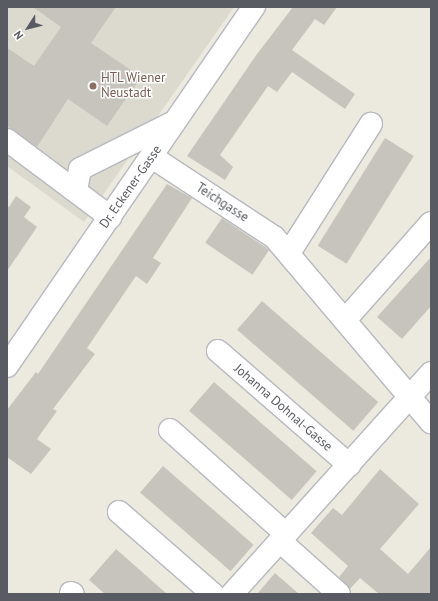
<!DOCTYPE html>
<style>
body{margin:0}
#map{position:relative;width:438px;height:601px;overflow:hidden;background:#eceadf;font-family:"PT Sans",sans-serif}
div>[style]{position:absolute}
.education>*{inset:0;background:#dcd9ce}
.building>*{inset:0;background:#c7c4bd;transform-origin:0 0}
.roads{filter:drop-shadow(1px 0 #b7b9bf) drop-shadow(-1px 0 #b7b9bf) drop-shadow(0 1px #b7b9bf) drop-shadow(0 -1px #b7b9bf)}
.minor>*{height:22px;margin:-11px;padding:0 11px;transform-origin:11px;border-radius:11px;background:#fff}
.dots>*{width:11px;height:11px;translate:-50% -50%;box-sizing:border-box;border:2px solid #fff;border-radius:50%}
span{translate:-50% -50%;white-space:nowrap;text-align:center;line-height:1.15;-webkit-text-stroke:3px #fff;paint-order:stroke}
.education-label{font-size:13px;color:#785e54}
.left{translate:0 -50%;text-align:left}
.street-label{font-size:13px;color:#585b61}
.frame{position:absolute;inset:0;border:8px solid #585b61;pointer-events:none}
.north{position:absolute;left:8px;top:8px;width:40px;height:40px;-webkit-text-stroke:3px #fff;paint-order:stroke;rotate:234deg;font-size:11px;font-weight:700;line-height:16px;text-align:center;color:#585b61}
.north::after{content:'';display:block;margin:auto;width:14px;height:18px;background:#585b61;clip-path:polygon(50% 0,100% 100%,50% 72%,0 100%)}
</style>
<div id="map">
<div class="education">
<div style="clip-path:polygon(7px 7px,234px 7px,84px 222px,7px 166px)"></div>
</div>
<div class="building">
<div style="clip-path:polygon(33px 7px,116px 7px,91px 43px,141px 77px,107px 126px,68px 99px,37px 147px,7px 126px,7px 48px,34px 66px,61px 27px)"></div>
<div style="clip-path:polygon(293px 7px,337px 7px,324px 25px,315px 19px,292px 50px,355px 94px,345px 109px,292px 72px,277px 92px,268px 86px,220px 155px,233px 167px,225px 180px,187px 156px,257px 54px)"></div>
<div style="left:385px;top:138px;width:34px;height:127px;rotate:32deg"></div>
<div style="clip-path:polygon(167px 184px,192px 198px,153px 258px,161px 263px,147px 284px,136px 276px,87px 348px,95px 354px,53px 409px,57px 411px,37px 439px,51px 449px,31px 474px,7px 457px,7px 410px,36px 372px,38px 374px)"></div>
<div style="clip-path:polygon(16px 196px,31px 207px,24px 217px,37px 227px,7px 271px,7px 206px,9px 207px)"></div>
<div style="left:222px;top:218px;width:57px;height:30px;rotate:34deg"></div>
<div style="clip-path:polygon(431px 257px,431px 306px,402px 339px,377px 317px)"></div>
<div style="left:262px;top:301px;width:154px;height:38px;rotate:41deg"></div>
<div style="left:214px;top:382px;width:136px;height:38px;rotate:41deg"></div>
<div style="left:163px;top:466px;width:120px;height:35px;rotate:41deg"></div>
<div style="clip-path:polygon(380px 469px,419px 504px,380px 549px,408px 574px,431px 547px,431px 594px,379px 594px,360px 578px,350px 589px,339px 577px,348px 566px,311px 533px,333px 508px,342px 515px)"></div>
<div style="clip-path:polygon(116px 549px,167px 594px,105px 594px,89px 580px)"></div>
<div style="clip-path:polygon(275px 573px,299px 594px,257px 594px)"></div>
</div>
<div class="roads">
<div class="minor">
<div style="left:7px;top:140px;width:129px;rotate:36.8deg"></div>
<div style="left:152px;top:157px;width:146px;rotate:33.3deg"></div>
<div style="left:274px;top:237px;width:243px;rotate:49.7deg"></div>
<div style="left:76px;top:190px;width:21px;rotate:-79deg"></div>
<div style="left:80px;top:169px;width:105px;rotate:-26.6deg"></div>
<div style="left:289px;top:253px;width:153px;rotate:-57.6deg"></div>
<div style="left:346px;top:319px;width:128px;rotate:-48.5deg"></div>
<div style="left:218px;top:351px;width:174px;rotate:41deg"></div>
<div style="left:7px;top:366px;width:436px;rotate:-55.5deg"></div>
<div style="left:170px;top:430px;width:156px;rotate:41.9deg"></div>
<div style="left:119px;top:512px;width:125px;rotate:41.1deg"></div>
<div style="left:280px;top:541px;width:79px;rotate:41.9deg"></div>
<div style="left:71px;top:593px;width:2px;rotate:27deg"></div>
<div style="left:232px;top:594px;width:297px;rotate:-48deg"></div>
</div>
</div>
<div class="dots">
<div style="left:93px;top:86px;background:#8d6e63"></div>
</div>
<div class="education-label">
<span class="left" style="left:101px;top:86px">HTL Wiener<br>Neustadt</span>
</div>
<div class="street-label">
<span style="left:131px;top:187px;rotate:-55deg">Dr. Eckener-Gasse</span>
<span style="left:222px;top:203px;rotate:33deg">Teichgasse</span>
<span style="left:283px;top:408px;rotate:41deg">Johanna Dohnal-Gasse</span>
</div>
<div class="frame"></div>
<div class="north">N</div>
</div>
